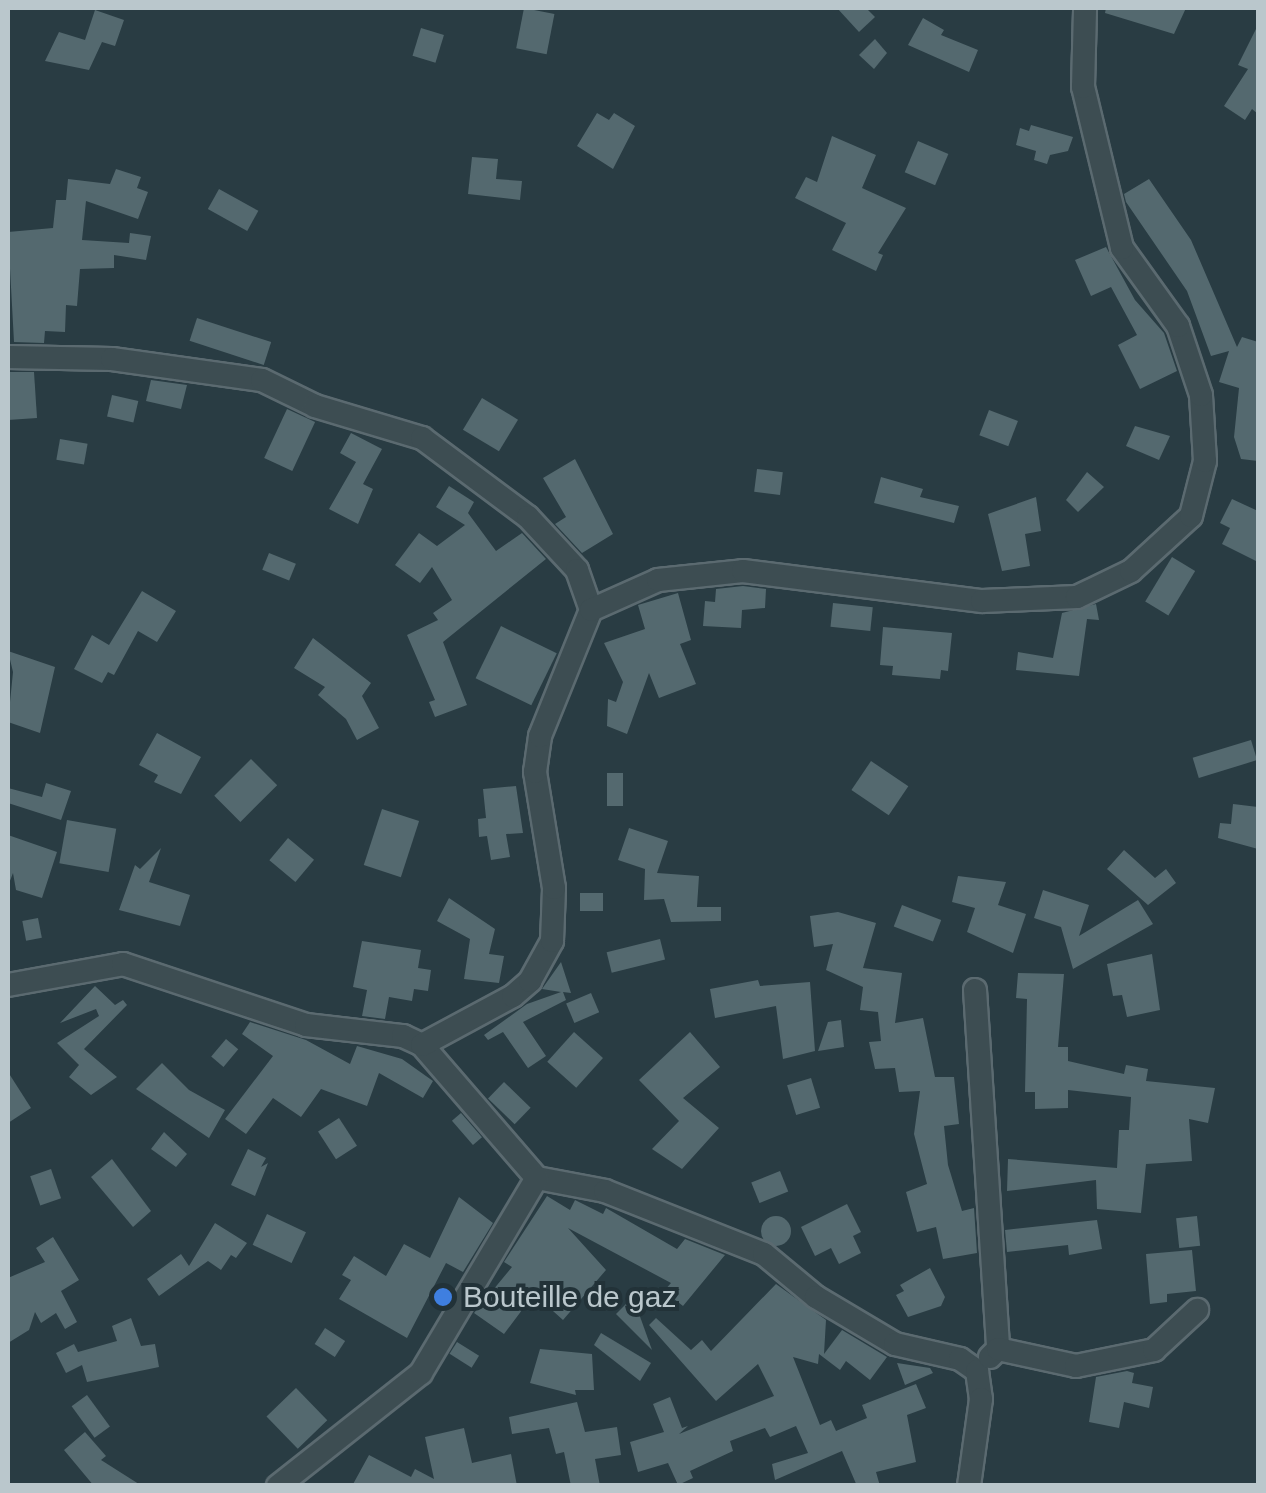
<!DOCTYPE html>
<style>
body{margin:0}
#map{position:relative;width:1266px;height:1493px;overflow:hidden;background:#293c43;font-family:Arial,sans-serif}
div>[style]{position:absolute}
.building>*{inset:0;background:#54696f;transform-origin:0 0}
.round{border-radius:50%}
.roads{filter:drop-shadow(2px 0 #5b6a70) drop-shadow(-2px 0 #5b6a70) drop-shadow(0 2px #5b6a70) drop-shadow(0 -2px #5b6a70)}
.minor>*{height:22px;margin:-11px;padding:0 11px;transform-origin:11px;border-radius:11px;background:#3d4d52}
.dots>*{width:28px;height:28px;translate:-50% -50%;box-sizing:border-box;border:5px solid #223238;border-radius:50%}
span{translate:-50% -50%;white-space:nowrap;text-align:center;line-height:1.15;-webkit-text-stroke:8px #223238;paint-order:stroke}
.poi-label{font-size:30px;color:#bac7cc}
.left{translate:0 -50%;text-align:left}
.frame{position:absolute;inset:0;border:10px solid #bac7cc;pointer-events:none}
</style>
<div id="map">
<div class="building">
<div style="left:524px;top:8px;width:31px;height:41px;rotate:11deg"></div>
<div style="clip-path:polygon(837px 8px,866px 8px,875px 17px,859px 32px)"></div>
<div style="clip-path:polygon(1106px 8px,1186px 8px,1174px 34px,1105px 13px)"></div>
<div style="clip-path:polygon(95px 10px,124px 20px,115px 46px,102px 42px,89px 70px,45px 61px,59px 32px,85px 40px)"></div>
<div style="clip-path:polygon(923px 18px,944px 30px,941px 35px,978px 50px,969px 72px,908px 45px)"></div>
<div style="clip-path:polygon(1258px 25px,1258px 114px,1252px 109px,1245px 120px,1224px 106px,1248px 69px,1238px 65px)"></div>
<div style="left:421px;top:28px;width:24px;height:29px;rotate:17deg"></div>
<div style="clip-path:polygon(875px 39px,887px 53px,874px 69px,859px 55px)"></div>
<div style="clip-path:polygon(597px 113px,609px 120px,614px 113px,635px 126px,613px 169px,577px 146px)"></div>
<div style="clip-path:polygon(1031px 125px,1073px 137px,1068px 151px,1050px 155px,1047px 164px,1034px 160px,1036px 151px,1016px 145px,1020px 128px,1029px 131px)"></div>
<div style="clip-path:polygon(832px 136px,876px 155px,862px 188px,906px 208px,878px 253px,883px 255px,876px 271px,832px 250px,846px 223px,795px 198px,806px 177px,817px 182px)"></div>
<div style="left:918px;top:141px;width:33px;height:34px;rotate:23deg"></div>
<div style="clip-path:polygon(472px 157px,498px 159px,496px 179px,522px 181px,520px 200px,468px 194px)"></div>
<div style="clip-path:polygon(116px 169px,141px 177px,137px 188px,148px 192px,138px 219px,86px 201px,82px 240px,129px 243px,130px 233px,151px 236px,146px 260px,114px 255px,114px 268px,80px 269px,77px 306px,66px 305px,65px 332px,45px 331px,44px 343px,14px 342px,8px 232px,53px 228px,56px 200px,66px 200px,68px 179px,110px 184px)"></div>
<div style="clip-path:polygon(1149px 179px,1191px 240px,1237px 347px,1242px 337px,1258px 342px,1258px 461px,1241px 459px,1234px 437px,1239px 388px,1219px 382px,1229px 351px,1211px 356px,1187px 291px,1126px 202px,1124px 194px)"></div>
<div style="left:219px;top:189px;width:45px;height:23px;rotate:29deg"></div>
<div style="clip-path:polygon(1106px 247px,1135px 300px,1164px 333px,1177px 371px,1140px 389px,1118px 345px,1137px 335px,1111px 287px,1091px 296px,1075px 260px)"></div>
<div style="left:197px;top:318px;width:78px;height:24px;rotate:18deg"></div>
<div style="clip-path:polygon(8px 372px,34px 372px,37px 418px,8px 420px)"></div>
<div style="clip-path:polygon(151px 380px,187px 385px,181px 409px,146px 401px)"></div>
<div style="left:112px;top:395px;width:27px;height:22px;rotate:13deg"></div>
<div style="left:482px;top:398px;width:42px;height:37px;rotate:31deg"></div>
<div style="left:287px;top:409px;width:31px;height:54px;rotate:25deg"></div>
<div style="left:989px;top:410px;width:31px;height:27px;rotate:21deg"></div>
<div style="clip-path:polygon(1135px 426px,1170px 436px,1159px 460px,1126px 446px)"></div>
<div style="clip-path:polygon(351px 433px,382px 449px,363px 484px,373px 489px,358px 524px,329px 509px,356px 462px,340px 453px)"></div>
<div style="left:60px;top:439px;width:28px;height:21px;rotate:10deg"></div>
<div style="clip-path:polygon(575px 459px,613px 534px,582px 553px,555px 524px,566px 517px,543px 478px)"></div>
<div style="left:757px;top:469px;width:26px;height:23px;rotate:7deg"></div>
<div style="clip-path:polygon(1087px 472px,1104px 487px,1078px 512px,1066px 500px)"></div>
<div style="clip-path:polygon(881px 477px,923px 489px,920px 497px,959px 506px,954px 523px,874px 503px)"></div>
<div style="clip-path:polygon(449px 486px,474px 502px,468px 513px,496px 551px,522px 533px,546px 559px,443px 642px,467px 705px,435px 717px,429px 702px,435px 700px,407px 635px,438px 620px,433px 613px,452px 600px,432px 567px,420px 583px,395px 565px,419px 533px,437px 546px,465px 525px,436px 507px)"></div>
<div style="clip-path:polygon(1036px 497px,1041px 531px,1025px 534px,1030px 566px,1002px 571px,988px 514px)"></div>
<div style="clip-path:polygon(1232px 499px,1258px 511px,1258px 562px,1222px 544px,1230px 528px,1220px 523px)"></div>
<div style="left:269px;top:553px;width:29px;height:18px;rotate:22deg"></div>
<div style="left:1172px;top:557px;width:27px;height:52px;rotate:31deg"></div>
<div style="clip-path:polygon(743px 586px,766px 589px,765px 608px,742px 610px,741px 628px,703px 626px,705px 601px,715px 602px,716px 589px)"></div>
<div style="clip-path:polygon(142px 591px,176px 611px,157px 642px,138px 631px,114px 675px,108px 672px,102px 683px,74px 669px,92px 635px,109px 645px)"></div>
<div style="clip-path:polygon(678px 593px,691px 640px,680px 644px,696px 684px,659px 698px,649px 673px,627px 734px,607px 726px,608px 699px,616px 702px,623px 682px,604px 643px,645px 629px,638px 605px)"></div>
<div style="left:833px;top:603px;width:40px;height:24px;rotate:6deg"></div>
<div style="clip-path:polygon(1096px 604px,1099px 620px,1087px 619px,1079px 676px,1016px 670px,1018px 652px,1053px 658px,1062px 613px)"></div>
<div style="left:501px;top:626px;width:62px;height:58px;rotate:26deg"></div>
<div style="clip-path:polygon(883px 627px,952px 633px,948px 671px,941px 670px,940px 679px,892px 675px,893px 666px,880px 665px)"></div>
<div style="clip-path:polygon(313px 638px,371px 683px,362px 696px,379px 728px,357px 740px,346px 719px,318px 695px,325px 687px,294px 668px)"></div>
<div style="clip-path:polygon(8px 651px,55px 667px,40px 733px,8px 722px,13px 672px)"></div>
<div style="clip-path:polygon(157px 733px,201px 757px,181px 794px,154px 782px,158px 775px,139px 765px)"></div>
<div style="left:1251px;top:740px;width:21px;height:61px;rotate:73deg"></div>
<div style="left:251px;top:759px;width:37px;height:52px;rotate:45deg"></div>
<div style="left:871px;top:761px;width:45px;height:35px;rotate:34deg"></div>
<div style="left:607px;top:773px;width:16px;height:33px"></div>
<div style="clip-path:polygon(46px 783px,71px 791px,61px 820px,8px 803px,8px 788px,42px 797px)"></div>
<div style="clip-path:polygon(516px 786px,523px 833px,506px 834px,510px 857px,491px 860px,487px 836px,479px 837px,478px 819px,486px 818px,483px 789px)"></div>
<div style="clip-path:polygon(1233px 804px,1258px 807px,1258px 849px,1218px 838px,1220px 823px,1231px 824px)"></div>
<div style="left:382px;top:809px;width:39px;height:59px;rotate:18deg"></div>
<div style="left:67px;top:820px;width:50px;height:44px;rotate:10deg"></div>
<div style="clip-path:polygon(629px 828px,668px 841px,657px 873px,699px 876px,697px 907px,721px 907px,721px 921px,671px 922px,664px 899px,644px 900px,645px 869px,618px 860px)"></div>
<div style="clip-path:polygon(8px 835px,57px 852px,42px 898px,16px 890px,13px 873px,8px 886px)"></div>
<div style="left:288px;top:838px;width:34px;height:29px;rotate:40deg"></div>
<div style="clip-path:polygon(161px 848px,149px 882px,190px 895px,180px 926px,119px 910px,135px 865px,140px 869px)"></div>
<div style="clip-path:polygon(1124px 850px,1155px 878px,1166px 869px,1176px 883px,1148px 905px,1107px 869px)"></div>
<div style="clip-path:polygon(958px 876px,1006px 882px,998px 905px,1026px 914px,1013px 953px,967px 932px,975px 908px,952px 902px)"></div>
<div style="clip-path:polygon(1043px 890px,1089px 905px,1079px 936px,1138px 900px,1153px 924px,1073px 969px,1061px 927px,1034px 918px)"></div>
<div style="left:580px;top:893px;width:23px;height:18px"></div>
<div style="clip-path:polygon(449px 898px,495px 929px,489px 954px,504px 956px,499px 983px,464px 979px,470px 939px,437px 921px)"></div>
<div style="left:902px;top:905px;width:42px;height:23px;rotate:21deg"></div>
<div style="clip-path:polygon(838px 912px,876px 923px,863px 968px,902px 973px,895px 1023px,923px 1018px,935px 1077px,954px 1077px,959px 1124px,944px 1126px,948px 1165px,962px 1211px,974px 1208px,977px 1253px,943px 1259px,936px 1227px,917px 1232px,906px 1192px,927px 1184px,914px 1134px,920px 1091px,899px 1092px,895px 1068px,875px 1069px,869px 1042px,881px 1041px,878px 1012px,860px 1010px,863px 987px,826px 970px,833px 944px,814px 947px,810px 916px)"></div>
<div style="left:38px;top:918px;width:20px;height:16px;rotate:79deg"></div>
<div style="left:660px;top:939px;width:21px;height:55px;rotate:76deg"></div>
<div style="clip-path:polygon(362px 941px,421px 950px,418px 968px,431px 970px,428px 991px,414px 989px,412px 1001px,389px 997px,385px 1019px,362px 1016px,367px 990px,353px 987px)"></div>
<div style="clip-path:polygon(1152px 954px,1160px 1010px,1127px 1017px,1122px 995px,1113px 996px,1107px 964px)"></div>
<div style="clip-path:polygon(561px 962px,571px 993px,563px 992px,566px 1000px,523px 1022px,546px 1056px,528px 1068px,503px 1032px,488px 1040px,484px 1035px,527px 1004px,561px 992px,542px 989px)"></div>
<div style="clip-path:polygon(1018px 973px,1064px 974px,1058px 1047px,1068px 1047px,1068px 1061px,1124px 1074px,1126px 1065px,1148px 1069px,1146px 1081px,1215px 1088px,1208px 1123px,1189px 1119px,1192px 1161px,1146px 1164px,1141px 1213px,1097px 1209px,1096px 1180px,1007px 1191px,1008px 1159px,1117px 1168px,1119px 1130px,1129px 1130px,1131px 1097px,1068px 1090px,1068px 1108px,1035px 1109px,1035px 1092px,1025px 1092px,1027px 999px,1016px 998px)"></div>
<div style="clip-path:polygon(758px 980px,760px 986px,810px 982px,815px 1051px,783px 1059px,776px 1006px,715px 1018px,710px 989px)"></div>
<div style="clip-path:polygon(95px 986px,115px 1005px,123px 1000px,127px 1005px,84px 1049px,117px 1077px,91px 1095px,69px 1077px,79px 1065px,57px 1043px,99px 1016px,96px 1009px,60px 1023px)"></div>
<div style="left:591px;top:993px;width:21px;height:27px;rotate:67deg"></div>
<div style="clip-path:polygon(841px 1020px,844px 1047px,818px 1051px,828px 1022px)"></div>
<div style="clip-path:polygon(250px 1022px,306px 1040px,350px 1064px,357px 1046px,402px 1059px,433px 1081px,423px 1098px,379px 1073px,367px 1106px,321px 1089px,301px 1117px,273px 1098px,246px 1134px,225px 1119px,273px 1056px,242px 1034px)"></div>
<div style="left:574px;top:1032px;width:39px;height:40px;rotate:42deg"></div>
<div style="clip-path:polygon(690px 1032px,720px 1067px,683px 1098px,719px 1128px,682px 1169px,652px 1149px,679px 1121px,639px 1080px)"></div>
<div style="left:226px;top:1039px;width:16px;height:23px;rotate:40deg"></div>
<div style="clip-path:polygon(162px 1063px,189px 1090px,225px 1110px,209px 1138px,136px 1089px)"></div>
<div style="clip-path:polygon(8px 1072px,31px 1108px,8px 1123px)"></div>
<div style="left:811px;top:1078px;width:31px;height:25px;rotate:73deg"></div>
<div style="left:504px;top:1082px;width:37px;height:23px;rotate:44deg"></div>
<div style="left:461px;top:1113px;width:32px;height:12px;rotate:49deg"></div>
<div style="left:339px;top:1118px;width:33px;height:25px;rotate:57deg"></div>
<div style="clip-path:polygon(164px 1132px,187px 1154px,176px 1167px,151px 1149px)"></div>
<div style="clip-path:polygon(248px 1149px,266px 1158px,261px 1167px,268px 1163px,255px 1196px,231px 1185px)"></div>
<div style="clip-path:polygon(112px 1159px,151px 1211px,133px 1227px,91px 1177px)"></div>
<div style="left:51px;top:1169px;width:31px;height:22px;rotate:71deg"></div>
<div style="left:780px;top:1171px;width:22px;height:31px;rotate:68deg"></div>
<div style="clip-path:polygon(547px 1196px,570px 1210px,575px 1200px,603px 1214px,606px 1208px,677px 1249px,685px 1239px,725px 1255px,683px 1306px,664px 1291px,671px 1283px,568px 1228px,606px 1270px,563px 1320px,534px 1294px,504px 1334px,474px 1313px,512px 1267px,504px 1262px)"></div>
<div style="clip-path:polygon(459px 1197px,493px 1223px,463px 1272px,446px 1263px,407px 1338px,339px 1299px,351px 1280px,342px 1275px,354px 1256px,386px 1276px,404px 1244px,430px 1258px)"></div>
<div style="clip-path:polygon(847px 1204px,861px 1232px,853px 1236px,861px 1253px,839px 1264px,831px 1248px,815px 1256px,801px 1227px)"></div>
<div style="left:267px;top:1214px;width:43px;height:34px;rotate:25deg"></div>
<div style="left:1197px;top:1216px;width:30px;height:21px;rotate:84deg"></div>
<div class="round" style="left:761px;top:1216px;width:30px;height:30px"></div>
<div style="clip-path:polygon(1097px 1220px,1102px 1249px,1069px 1255px,1068px 1245px,1007px 1252px,1005px 1230px)"></div>
<div style="clip-path:polygon(215px 1223px,247px 1243px,236px 1258px,231px 1255px,221px 1270px,208px 1261px,159px 1296px,147px 1279px,181px 1254px,189px 1266px)"></div>
<div style="clip-path:polygon(53px 1237px,79px 1280px,61px 1291px,77px 1322px,65px 1329px,56px 1313px,41px 1323px,35px 1312px,29px 1330px,8px 1343px,8px 1278px,45px 1262px,36px 1248px)"></div>
<div style="clip-path:polygon(1192px 1250px,1196px 1291px,1167px 1294px,1167px 1302px,1150px 1304px,1146px 1254px)"></div>
<div style="clip-path:polygon(930px 1268px,945px 1297px,941px 1306px,908px 1317px,896px 1295px,904px 1291px,900px 1285px)"></div>
<div style="clip-path:polygon(776px 1284px,826px 1320px,824px 1354px,842px 1330px,887px 1357px,870px 1380px,846px 1361px,840px 1370px,819px 1354px,818px 1364px,793px 1357px,820px 1425px,831px 1420px,836px 1431px,867px 1418px,862px 1405px,916px 1384px,926px 1408px,907px 1415px,916px 1462px,876px 1472px,880px 1486px,857px 1486px,842px 1451px,775px 1480px,772px 1464px,808px 1453px,796px 1426px,770px 1437px,765px 1428px,730px 1441px,733px 1451px,690px 1471px,693px 1478px,678px 1485px,668px 1463px,638px 1472px,630px 1442px,664px 1432px,653px 1404px,670px 1397px,682px 1428px,688px 1426px,679px 1434px,774px 1396px,758px 1364px,716px 1401px,649px 1325px,656px 1318px,691px 1350px,702px 1340px,711px 1351px)"></div>
<div style="clip-path:polygon(633px 1297px,652px 1350px,616px 1314px)"></div>
<div style="clip-path:polygon(131px 1318px,141px 1346px,155px 1344px,159px 1367px,87px 1382px,82px 1365px,66px 1373px,56px 1353px,74px 1344px,78px 1352px,117px 1341px,112px 1326px)"></div>
<div style="left:325px;top:1328px;width:24px;height:19px;rotate:33deg"></div>
<div style="clip-path:polygon(601px 1333px,651px 1363px,640px 1381px,594px 1345px)"></div>
<div style="left:457px;top:1342px;width:26px;height:14px;rotate:32deg"></div>
<div style="clip-path:polygon(540px 1349px,592px 1354px,594px 1390px,575px 1390px,576px 1395px,530px 1383px)"></div>
<div style="clip-path:polygon(897px 1363px,930px 1368px,933px 1373px,905px 1385px)"></div>
<div style="clip-path:polygon(1127px 1371px,1134px 1373px,1132px 1383px,1153px 1387px,1149px 1408px,1124px 1402px,1119px 1428px,1089px 1422px,1096px 1377px)"></div>
<div style="left:296px;top:1388px;width:45px;height:41px;rotate:46deg"></div>
<div style="left:87px;top:1395px;width:39px;height:19px;rotate:54deg"></div>
<div style="clip-path:polygon(577px 1402px,585px 1432px,617px 1427px,621px 1455px,595px 1459px,600px 1486px,571px 1486px,564px 1452px,556px 1454px,549px 1428px,512px 1434px,509px 1417px)"></div>
<div style="clip-path:polygon(464px 1428px,472px 1463px,511px 1454px,517px 1486px,352px 1486px,369px 1455px,411px 1477px,415px 1469px,434px 1479px,425px 1437px)"></div>
<div style="clip-path:polygon(85px 1432px,106px 1456px,101px 1460px,142px 1486px,94px 1486px,64px 1450px)"></div>
</div>
<div class="roads">
<div class="minor">
<div style="left:8px;top:357px;width:104px;rotate:1.1deg"></div>
<div style="left:112px;top:359px;width:151px;rotate:8deg"></div>
<div style="left:262px;top:380px;width:59px;rotate:26.1deg"></div>
<div style="left:315px;top:406px;width:112px;rotate:16.7deg"></div>
<div style="left:422px;top:438px;width:132px;rotate:36.7deg"></div>
<div style="left:528px;top:517px;width:72px;rotate:47.2deg"></div>
<div style="left:577px;top:570px;width:42px;rotate:70.7deg"></div>
<div style="left:8px;top:985px;width:117px;rotate:-10.3deg"></div>
<div style="left:123px;top:964px;width:193px;rotate:18.4deg"></div>
<div style="left:306px;top:1025px;width:98px;rotate:6.5deg"></div>
<div style="left:403px;top:1036px;width:21px;rotate:25deg"></div>
<div style="left:422px;top:1045px;width:176px;rotate:49.2deg"></div>
<div style="left:537px;top:1178px;width:69px;rotate:10.8deg"></div>
<div style="left:605px;top:1191px;width:171px;rotate:21.6deg"></div>
<div style="left:764px;top:1254px;width:67px;rotate:39.6deg"></div>
<div style="left:816px;top:1297px;width:92px;rotate:30.7deg"></div>
<div style="left:895px;top:1344px;width:67px;rotate:13deg"></div>
<div style="left:960px;top:1359px;width:21px;rotate:35deg"></div>
<div style="left:977px;top:1371px;width:28px;rotate:82deg"></div>
<div style="left:981px;top:1399px;width:88px;rotate:97.9deg"></div>
<div style="left:975px;top:990px;width:360px;rotate:86.3deg"></div>
<div style="left:422px;top:1045px;width:103px;rotate:-28.3deg"></div>
<div style="left:513px;top:996px;width:23px;rotate:-41deg"></div>
<div style="left:530px;top:981px;width:46px;rotate:-61.2deg"></div>
<div style="left:552px;top:941px;width:53px;rotate:-87.8deg"></div>
<div style="left:554px;top:888px;width:118px;rotate:-99.3deg"></div>
<div style="left:535px;top:772px;width:36px;rotate:-82deg"></div>
<div style="left:540px;top:736px;width:136px;rotate:-68deg"></div>
<div style="left:591px;top:610px;width:73px;rotate:-24.1deg"></div>
<div style="left:658px;top:580px;width:85px;rotate:-6deg"></div>
<div style="left:743px;top:571px;width:241px;rotate:7.2deg"></div>
<div style="left:982px;top:601px;width:95px;rotate:-2.4deg"></div>
<div style="left:1077px;top:597px;width:60px;rotate:-25.7deg"></div>
<div style="left:1131px;top:571px;width:81px;rotate:-42.5deg"></div>
<div style="left:1191px;top:516px;width:57px;rotate:-75.7deg"></div>
<div style="left:1205px;top:461px;width:66px;rotate:-93.5deg"></div>
<div style="left:1201px;top:395px;width:73px;rotate:-108.4deg"></div>
<div style="left:1178px;top:326px;width:96px;rotate:-125.7deg"></div>
<div style="left:1122px;top:248px;width:166px;rotate:-103.6deg"></div>
<div style="left:1083px;top:87px;width:79px;rotate:-88.5deg"></div>
<div style="left:990px;top:1357px;width:11px;rotate:-45deg"></div>
<div style="left:998px;top:1349px;width:80px;rotate:12.3deg"></div>
<div style="left:1076px;top:1366px;width:80px;rotate:-11.6deg"></div>
<div style="left:1154px;top:1350px;width:59px;rotate:-42.9deg"></div>
<div style="left:278px;top:1486px;width:182px;rotate:-38.3deg"></div>
<div style="left:421px;top:1373px;width:227px;rotate:-59.3deg"></div>
</div>
</div>
<div class="dots">
<div style="left:443px;top:1297px;background:#3f7fe0"></div>
</div>
<div class="poi-label">
<span class="left" style="left:463px;top:1297px">Bouteille de gaz</span>
</div>
<div class="frame"></div>
</div>
